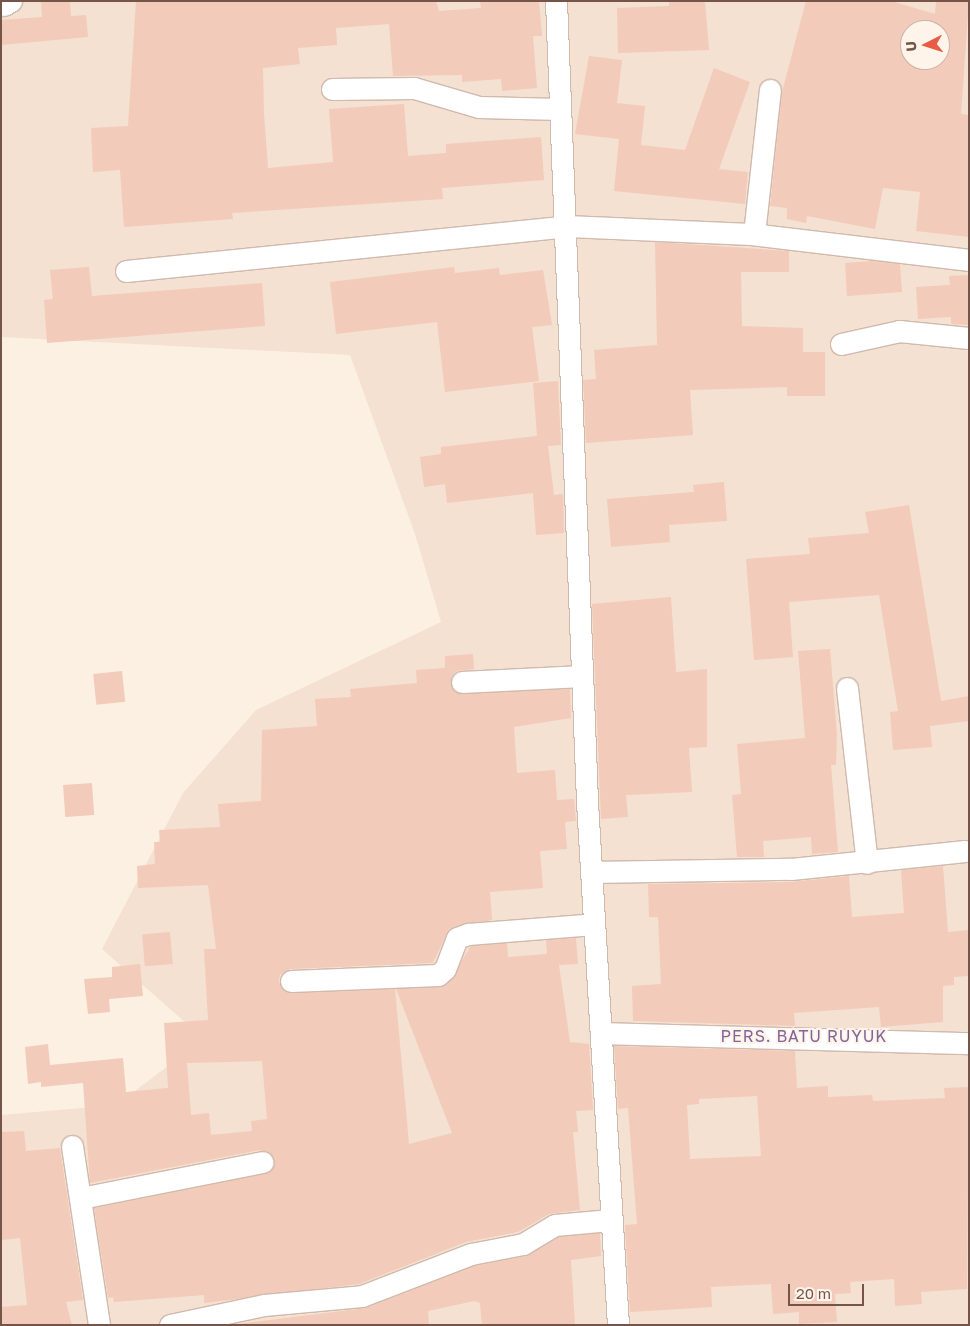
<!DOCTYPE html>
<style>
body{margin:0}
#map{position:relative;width:970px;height:1326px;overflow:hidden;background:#fcf0e3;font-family:"Golos Text",sans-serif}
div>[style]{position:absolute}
.residential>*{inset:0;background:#f4e1d1}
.building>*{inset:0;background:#f2cbba;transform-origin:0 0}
.roads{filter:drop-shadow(1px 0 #d0b9ad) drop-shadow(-1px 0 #d0b9ad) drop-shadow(0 1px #d0b9ad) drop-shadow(0 -1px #d0b9ad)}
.minor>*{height:21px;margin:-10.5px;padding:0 10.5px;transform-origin:10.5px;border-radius:10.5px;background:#fff}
span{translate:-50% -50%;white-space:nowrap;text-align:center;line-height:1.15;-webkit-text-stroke:4px #fff4ea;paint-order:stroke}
.quarter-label{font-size:16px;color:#826499;letter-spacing:1px}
.frame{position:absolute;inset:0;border:2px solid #755449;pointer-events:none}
.north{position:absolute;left:900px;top:20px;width:50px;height:50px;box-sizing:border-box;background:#fff4ea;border:1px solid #c8b4aa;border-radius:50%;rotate:265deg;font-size:14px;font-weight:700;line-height:20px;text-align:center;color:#755449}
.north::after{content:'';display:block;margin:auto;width:18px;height:22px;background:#e85b46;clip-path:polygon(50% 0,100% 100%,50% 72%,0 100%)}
.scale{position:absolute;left:788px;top:1284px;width:76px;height:22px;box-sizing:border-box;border:2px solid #755449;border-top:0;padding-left:6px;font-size:15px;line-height:18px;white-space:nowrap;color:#755449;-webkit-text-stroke:4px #fff4ea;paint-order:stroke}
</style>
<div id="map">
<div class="residential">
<div style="clip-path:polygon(evenodd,1px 1px,969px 1px,969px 1325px,1px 1325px,1px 1115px,116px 1105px,204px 1039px,102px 949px,183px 793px,256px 710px,441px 622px,415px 534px,350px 355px,1px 337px,1px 1px,910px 30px,940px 30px,940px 60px,910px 60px,910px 30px)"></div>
</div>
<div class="building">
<div style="clip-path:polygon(41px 1px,70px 1px,71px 16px,86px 15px,88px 37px,1px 45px,1px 20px,42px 17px)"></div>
<div style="clip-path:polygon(136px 1px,436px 1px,439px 11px,481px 8px,480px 1px,539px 1px,542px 36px,533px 36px,537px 88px,502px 91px,501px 79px,462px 82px,462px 75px,393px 76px,389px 24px,336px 28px,337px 45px,298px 48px,300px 64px,263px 68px,264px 114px,268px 168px,333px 162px,329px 109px,404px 104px,408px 156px,446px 153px,446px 144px,541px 137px,544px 180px,442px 188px,443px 199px,232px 213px,233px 219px,124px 227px,120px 170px,93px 172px,91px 128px,128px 126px)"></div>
<div style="clip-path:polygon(669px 1px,705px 1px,709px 50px,618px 53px,617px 8px,669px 6px)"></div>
<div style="clip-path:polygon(evenodd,806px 1px,891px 1px,935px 14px,936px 1px,969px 1px,961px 114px,969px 115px,969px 237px,916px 231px,920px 192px,883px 188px,875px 229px,807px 216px,806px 223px,787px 219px,787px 208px,770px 206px,782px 92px,806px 1px,910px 30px,940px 30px,940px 60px,910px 60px,910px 30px)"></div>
<div style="clip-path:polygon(589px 56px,622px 60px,617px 103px,645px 106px,641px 145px,685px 150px,714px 68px,750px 82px,719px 169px,748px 172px,745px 204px,614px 191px,619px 139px,575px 134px)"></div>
<div style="clip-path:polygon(655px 242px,789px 251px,789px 272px,741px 272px,742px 326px,803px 328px,803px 352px,825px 352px,825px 396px,787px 396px,787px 387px,690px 390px,693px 435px,586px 443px,583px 380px,596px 379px,594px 350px,657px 345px)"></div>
<div style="clip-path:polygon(873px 261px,900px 264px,902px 292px,847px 296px,845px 263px)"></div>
<div style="clip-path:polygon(89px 267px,92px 296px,262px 283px,265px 326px,47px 343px,44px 300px,53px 299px,50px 270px)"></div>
<div style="clip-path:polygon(454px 267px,455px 273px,499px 268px,500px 275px,543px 270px,552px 325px,532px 327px,539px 381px,445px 392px,437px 322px,336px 334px,330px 282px)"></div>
<div style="clip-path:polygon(969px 275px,969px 325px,951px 324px,951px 317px,918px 319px,916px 287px,950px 285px,949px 276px)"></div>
<div style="clip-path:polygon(558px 381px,561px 445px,548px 446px,554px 495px,563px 494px,564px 533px,536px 535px,533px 493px,447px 503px,445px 484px,424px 487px,420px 457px,441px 454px,441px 447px,537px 436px,533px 383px)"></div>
<div style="clip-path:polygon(724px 482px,727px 521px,669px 525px,670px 542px,611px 547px,607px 499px,694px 492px,693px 485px)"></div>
<div style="clip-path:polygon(909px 505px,941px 701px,969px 696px,969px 721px,930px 726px,932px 747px,893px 750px,890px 712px,898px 711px,879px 595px,789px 602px,793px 657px,754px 660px,746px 559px,810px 554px,808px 538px,869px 533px,865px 512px)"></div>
<div style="clip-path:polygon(671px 597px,676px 672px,707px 669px,707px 747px,689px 748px,692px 792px,626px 795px,628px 817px,601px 819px,592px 604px)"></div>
<div style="clip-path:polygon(830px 649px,837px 735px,836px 765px,831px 765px,838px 852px,812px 854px,811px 837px,763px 841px,764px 857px,737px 857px,732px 795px,741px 794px,737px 744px,805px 738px,798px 651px)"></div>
<div style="clip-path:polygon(evenodd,473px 654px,474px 669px,456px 671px,451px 677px,457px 693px,570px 689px,571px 718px,514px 727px,517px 773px,555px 770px,557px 800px,574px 799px,576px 821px,565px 822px,567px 849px,540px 851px,543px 888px,490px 892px,492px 920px,449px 929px,433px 963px,290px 969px,280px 975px,279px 982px,292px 993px,395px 989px,409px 1144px,452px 1133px,396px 989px,446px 985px,471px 946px,507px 943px,508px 957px,547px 954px,546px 940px,576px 938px,578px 964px,559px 965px,570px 1042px,589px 1044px,593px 1110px,576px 1111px,578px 1132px,573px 1132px,580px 1210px,549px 1214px,518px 1232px,466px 1242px,359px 1284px,204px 1303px,204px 1295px,114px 1302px,113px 1297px,108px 1298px,94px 1208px,264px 1174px,274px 1166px,274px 1159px,260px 1150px,90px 1183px,83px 1083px,41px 1087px,41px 1082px,28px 1084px,25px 1047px,48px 1044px,50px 1065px,123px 1058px,126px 1092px,168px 1088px,164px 1023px,208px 1020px,204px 949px,216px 949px,208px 885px,138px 888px,137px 866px,155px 864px,154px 842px,160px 842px,159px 830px,220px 827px,218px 804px,261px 801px,262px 730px,317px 726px,315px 699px,351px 697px,350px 689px,417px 683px,416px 670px,445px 668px,445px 656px,473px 654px,262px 1061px,267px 1119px,251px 1121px,252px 1131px,211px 1135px,209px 1113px,191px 1115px,187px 1063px,262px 1061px)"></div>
<div style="left:122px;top:671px;width:31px;height:29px;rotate:84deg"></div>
<div style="left:92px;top:783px;width:32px;height:29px;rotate:86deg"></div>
<div style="clip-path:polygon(943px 866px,948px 932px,969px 930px,969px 976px,954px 977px,954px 985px,943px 986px,943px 1022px,881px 1027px,879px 1007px,794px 1013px,795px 1026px,633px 1021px,632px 986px,661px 984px,658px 917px,649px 917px,648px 884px,791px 882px,849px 876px,852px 917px,904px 913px,901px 870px)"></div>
<div style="left:170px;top:932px;width:32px;height:28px;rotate:85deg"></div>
<div style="clip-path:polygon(140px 964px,143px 996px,109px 999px,110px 1012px,88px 1014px,84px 979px,112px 977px,112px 967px)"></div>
<div style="clip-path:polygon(evenodd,614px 1046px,795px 1051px,797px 1088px,828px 1086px,828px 1097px,872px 1095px,873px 1101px,945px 1098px,944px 1088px,969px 1087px,967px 1289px,921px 1292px,922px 1304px,895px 1306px,894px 1279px,850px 1282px,851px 1293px,835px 1294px,837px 1322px,799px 1324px,799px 1312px,773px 1314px,771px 1284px,711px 1287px,712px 1307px,630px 1312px,625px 1225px,637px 1224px,628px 1108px,618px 1109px,614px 1046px,757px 1096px,761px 1156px,690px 1159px,687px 1105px,699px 1104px,699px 1099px,757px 1096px)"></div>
<div style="clip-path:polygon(24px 1131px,26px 1151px,60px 1148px,83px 1300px,66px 1302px,72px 1325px,1px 1325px,1px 1307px,27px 1305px,20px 1238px,1px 1240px,1px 1132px)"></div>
<div style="clip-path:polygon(600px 1233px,601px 1256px,571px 1260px,575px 1325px,482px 1325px,480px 1303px,474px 1301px,428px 1311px,429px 1325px,231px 1325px,366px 1308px,474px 1266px,526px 1256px,559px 1237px)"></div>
</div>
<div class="roads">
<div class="minor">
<div style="left:556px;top:1px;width:802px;rotate:87.78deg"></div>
<div style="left:587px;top:802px;width:524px;rotate:86.61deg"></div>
<div style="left:4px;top:5px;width:8px;rotate:-30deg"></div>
<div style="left:332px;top:89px;width:82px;rotate:-0.7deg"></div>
<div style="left:414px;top:88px;width:68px;rotate:16.3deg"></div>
<div style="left:479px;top:107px;width:81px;rotate:1.4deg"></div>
<div style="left:754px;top:234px;width:145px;rotate:-83.7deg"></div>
<div style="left:126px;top:271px;width:442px;rotate:-5.8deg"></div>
<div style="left:566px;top:226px;width:185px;rotate:2.5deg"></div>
<div style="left:751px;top:234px;width:220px;rotate:6.8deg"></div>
<div style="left:841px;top:344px;width:59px;rotate:-12.6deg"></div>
<div style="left:899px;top:331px;width:70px;rotate:5.7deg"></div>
<div style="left:462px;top:682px;width:120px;rotate:-2.9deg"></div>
<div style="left:847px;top:688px;width:176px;rotate:83.5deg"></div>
<div style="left:591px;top:872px;width:200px;rotate:-0.9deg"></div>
<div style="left:791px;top:869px;width:175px;rotate:-5.9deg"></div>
<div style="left:291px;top:981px;width:147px;rotate:-2.3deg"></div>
<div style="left:438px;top:975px;width:9px;rotate:-41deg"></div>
<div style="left:445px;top:969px;width:33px;rotate:-69deg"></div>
<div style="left:457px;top:938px;width:12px;rotate:-20deg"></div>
<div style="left:468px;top:934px;width:126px;rotate:-4.5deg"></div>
<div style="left:601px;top:1033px;width:368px;rotate:1.6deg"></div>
<div style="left:72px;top:1146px;width:181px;rotate:81.4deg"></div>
<div style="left:81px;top:1198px;width:185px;rotate:-11.2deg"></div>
<div style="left:170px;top:1325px;width:96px;rotate:-12deg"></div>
<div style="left:264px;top:1305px;width:98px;rotate:-5.2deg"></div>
<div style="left:362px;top:1296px;width:117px;rotate:-21.1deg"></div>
<div style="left:471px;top:1254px;width:53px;rotate:-10.9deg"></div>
<div style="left:523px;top:1244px;width:37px;rotate:-31deg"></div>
<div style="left:555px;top:1225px;width:55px;rotate:-5.2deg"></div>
</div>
</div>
<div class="quarter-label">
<span style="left:804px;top:1036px">PERS. BATU RUYUK</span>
</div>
<div class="frame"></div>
<div class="north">U</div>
<div class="scale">20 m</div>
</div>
